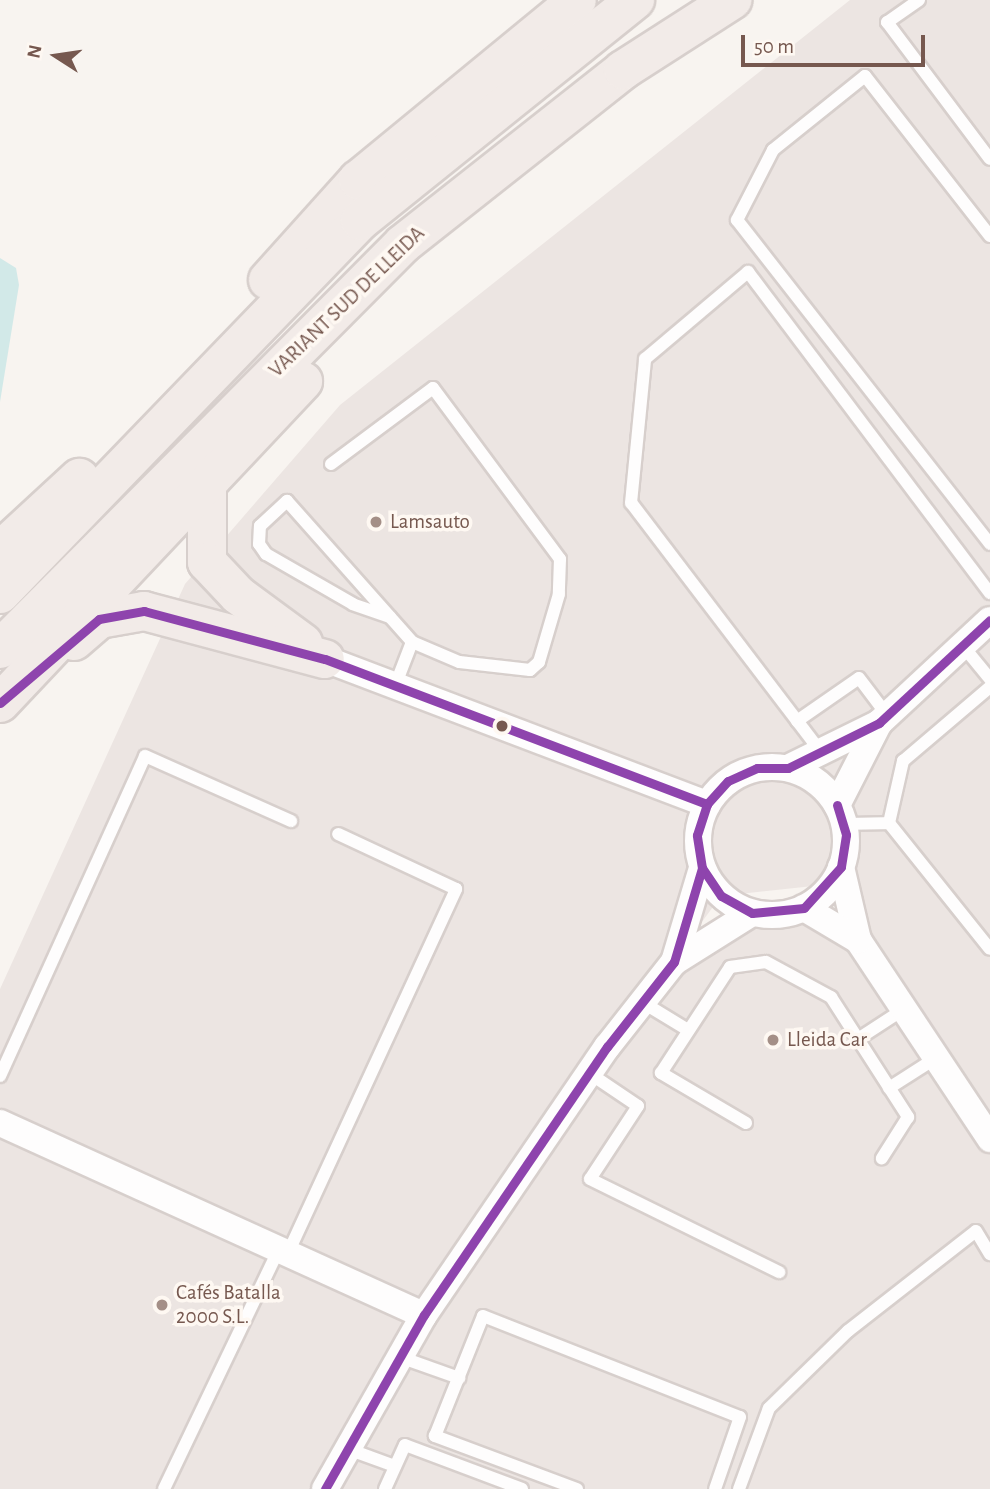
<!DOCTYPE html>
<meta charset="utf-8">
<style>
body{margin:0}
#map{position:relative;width:990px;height:1489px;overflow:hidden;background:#f8f4f0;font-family:"Alegreya Sans",sans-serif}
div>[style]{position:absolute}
.industrial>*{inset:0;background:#ece5e2}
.water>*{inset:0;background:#d2e9e8}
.roads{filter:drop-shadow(2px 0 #d7cfcc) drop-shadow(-2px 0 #d7cfcc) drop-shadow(0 2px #d7cfcc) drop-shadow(0 -2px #d7cfcc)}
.service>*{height:12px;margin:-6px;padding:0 6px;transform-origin:6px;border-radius:6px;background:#fefdfd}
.minor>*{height:26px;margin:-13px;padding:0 13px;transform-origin:13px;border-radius:13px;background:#fefdfd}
.minor>.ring{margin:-13px;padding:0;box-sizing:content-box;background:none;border:26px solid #fefdfd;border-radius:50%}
.trunk>*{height:38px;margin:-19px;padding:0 19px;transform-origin:19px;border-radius:19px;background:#f2ebe8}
.bus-1>*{height:9px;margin:-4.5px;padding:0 4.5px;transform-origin:4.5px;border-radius:4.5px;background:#8e44ad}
.dots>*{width:19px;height:19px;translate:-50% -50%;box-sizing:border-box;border:4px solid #fef8f2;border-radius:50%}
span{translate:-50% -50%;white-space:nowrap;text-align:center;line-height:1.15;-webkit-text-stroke:7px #fef8f2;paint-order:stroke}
.street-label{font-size:21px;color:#76584f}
.poi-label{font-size:21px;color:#76584f}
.left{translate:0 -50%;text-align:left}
.north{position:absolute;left:21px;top:21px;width:70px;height:70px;-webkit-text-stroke:5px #fef8f2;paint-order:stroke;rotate:282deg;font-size:19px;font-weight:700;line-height:28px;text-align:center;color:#76584f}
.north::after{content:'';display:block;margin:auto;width:24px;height:32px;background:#76584f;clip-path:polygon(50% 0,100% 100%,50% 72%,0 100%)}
.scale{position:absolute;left:741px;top:35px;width:184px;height:32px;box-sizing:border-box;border:4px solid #76584f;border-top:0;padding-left:9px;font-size:21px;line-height:24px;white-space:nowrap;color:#76584f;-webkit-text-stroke:5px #fef8f2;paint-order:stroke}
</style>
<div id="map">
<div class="industrial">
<div style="clip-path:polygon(850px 0,990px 0,990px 1130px,832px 884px,721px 896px,651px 991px,736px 923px,792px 913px,854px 947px,990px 1145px,990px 1489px,0 1489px,0 989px,185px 584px,340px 405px)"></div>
</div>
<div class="water">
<div style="clip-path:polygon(0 258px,16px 268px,19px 285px,0 402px)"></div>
</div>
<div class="roads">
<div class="service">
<div style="left:919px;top:0;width:39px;rotate:145deg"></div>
<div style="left:887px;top:22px;width:171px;rotate:53.1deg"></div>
<div style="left:990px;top:236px;width:203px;rotate:-128deg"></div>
<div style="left:865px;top:76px;width:118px;rotate:141.2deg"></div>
<div style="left:773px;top:150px;width:79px;rotate:117.2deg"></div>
<div style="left:737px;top:220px;width:411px;rotate:52deg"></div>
<div style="left:331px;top:464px;width:127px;rotate:-36.7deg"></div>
<div style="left:433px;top:388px;width:213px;rotate:53.4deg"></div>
<div style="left:560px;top:559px;width:35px;rotate:92deg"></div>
<div style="left:559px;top:594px;width:71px;rotate:106.4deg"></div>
<div style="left:539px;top:662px;width:12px;rotate:138deg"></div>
<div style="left:530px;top:670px;width:71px;rotate:-173.6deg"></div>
<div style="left:459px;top:662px;width:51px;rotate:-156.9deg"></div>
<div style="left:412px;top:642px;width:47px;rotate:111.1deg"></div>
<div style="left:390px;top:617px;width:39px;rotate:-161deg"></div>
<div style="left:353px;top:604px;width:100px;rotate:-150.1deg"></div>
<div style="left:266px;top:554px;width:12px;rotate:-125deg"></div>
<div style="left:259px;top:544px;width:18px;rotate:-87deg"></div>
<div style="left:260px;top:526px;width:37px;rotate:-43deg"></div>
<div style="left:287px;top:501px;width:188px;rotate:48.4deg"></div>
<div style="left:963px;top:646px;width:43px;rotate:50.7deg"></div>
<div style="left:797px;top:721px;width:75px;rotate:-34.7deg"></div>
<div style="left:859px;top:678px;width:46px;rotate:52.9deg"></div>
<div style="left:821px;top:752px;width:313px;rotate:-127.3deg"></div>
<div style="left:631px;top:503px;width:145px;rotate:-84.4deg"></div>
<div style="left:645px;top:359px;width:135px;rotate:-40.2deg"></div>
<div style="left:748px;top:272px;width:402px;rotate:53deg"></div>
<div style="left:889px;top:823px;width:64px;rotate:-77.3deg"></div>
<div style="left:903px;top:761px;width:114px;rotate:-40.4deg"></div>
<div style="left:889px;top:823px;width:161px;rotate:51.3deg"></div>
<div style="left:842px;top:824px;width:47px;rotate:-1.2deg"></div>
<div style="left:642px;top:1002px;width:54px;rotate:31.3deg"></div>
<div style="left:858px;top:1039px;width:55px;rotate:-33.1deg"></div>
<div style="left:589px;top:1073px;width:59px;rotate:34deg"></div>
<div style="left:638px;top:1106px;width:87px;rotate:123.3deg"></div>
<div style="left:590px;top:1179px;width:211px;rotate:26.2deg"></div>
<div style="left:0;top:1076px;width:351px;rotate:-65.6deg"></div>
<div style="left:145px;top:756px;width:160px;rotate:24deg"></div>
<div style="left:889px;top:1088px;width:56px;rotate:-32.6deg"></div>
<div style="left:746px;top:1123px;width:99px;rotate:-149.5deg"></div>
<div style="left:661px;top:1073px;width:126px;rotate:-56.9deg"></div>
<div style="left:730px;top:967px;width:36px;rotate:-8deg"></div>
<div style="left:766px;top:962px;width:74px;rotate:28.3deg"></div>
<div style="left:831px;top:997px;width:143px;rotate:57.3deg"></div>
<div style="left:908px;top:1117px;width:49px;rotate:122.4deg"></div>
<div style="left:288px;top:1253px;width:401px;rotate:-65.2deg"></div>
<div style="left:456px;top:889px;width:130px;rotate:-155deg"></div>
<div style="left:400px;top:1357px;width:63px;rotate:19.6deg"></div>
<div style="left:348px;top:1449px;width:50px;rotate:19.9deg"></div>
<div style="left:164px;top:1489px;width:266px;rotate:-64.4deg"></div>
<div style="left:385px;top:1489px;width:48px;rotate:-65.6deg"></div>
<div style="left:405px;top:1445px;width:125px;rotate:20.6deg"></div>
<div style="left:577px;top:1489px;width:152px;rotate:-159.5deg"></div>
<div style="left:435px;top:1436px;width:129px;rotate:-68.2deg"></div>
<div style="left:483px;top:1316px;width:276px;rotate:21.5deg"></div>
<div style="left:740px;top:1417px;width:76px;rotate:109.1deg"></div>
<div style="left:739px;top:1489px;width:86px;rotate:-69.7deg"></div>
<div style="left:769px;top:1408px;width:110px;rotate:-44.3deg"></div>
<div style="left:848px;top:1331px;width:162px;rotate:-38deg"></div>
<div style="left:976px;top:1231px;width:27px;rotate:59deg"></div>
</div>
<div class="minor">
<div style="left:325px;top:659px;width:409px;rotate:20.8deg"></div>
<div class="ring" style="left:698px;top:767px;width:122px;height:122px"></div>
<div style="left:788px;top:768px;width:102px;rotate:-26.3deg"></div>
<div style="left:879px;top:723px;width:151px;rotate:-42.9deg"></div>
<div style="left:837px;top:805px;width:92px;rotate:-62.9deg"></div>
<div style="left:841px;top:867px;width:75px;rotate:76.9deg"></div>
<div style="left:858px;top:940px;width:239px;rotate:56.4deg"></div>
<div style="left:804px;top:908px;width:63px;rotate:30.7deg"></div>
<div style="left:674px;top:962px;width:98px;rotate:-73.4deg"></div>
<div style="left:0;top:1123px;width:465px;rotate:24.4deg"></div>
<div style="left:325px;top:1489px;width:200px;rotate:-60.4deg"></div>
<div style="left:424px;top:1315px;width:325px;rotate:-55.7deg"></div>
<div style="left:607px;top:1047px;width:108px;rotate:-51.8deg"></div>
<div style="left:674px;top:962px;width:92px;rotate:-32.1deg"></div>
</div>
<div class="trunk">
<div style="left:268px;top:280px;width:135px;rotate:-48deg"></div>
<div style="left:358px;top:180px;width:283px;rotate:-39.4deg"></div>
<div style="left:207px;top:482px;width:80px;rotate:90deg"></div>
<div style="left:207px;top:562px;width:45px;rotate:46.8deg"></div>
<div style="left:238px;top:595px;width:81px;rotate:36.4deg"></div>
<div style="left:0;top:551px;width:108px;rotate:-42.7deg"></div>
<div style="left:0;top:594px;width:518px;rotate:-46.02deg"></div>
<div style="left:360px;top:221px;width:353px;rotate:-38.8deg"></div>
<div style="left:74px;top:641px;width:33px;rotate:-41deg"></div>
<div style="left:99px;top:619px;width:46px;rotate:-10.1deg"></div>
<div style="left:144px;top:611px;width:187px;rotate:14.9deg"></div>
<div style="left:0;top:649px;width:571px;rotate:-45.14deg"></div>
<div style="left:403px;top:244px;width:280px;rotate:-38.3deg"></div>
<div style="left:623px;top:70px;width:130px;rotate:-32.7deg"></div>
<div style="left:0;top:703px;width:442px;rotate:-46.7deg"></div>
</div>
</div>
<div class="bus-1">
<div style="left:0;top:703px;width:130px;rotate:-40.3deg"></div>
<div style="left:99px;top:619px;width:46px;rotate:-10.1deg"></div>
<div style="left:144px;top:611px;width:187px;rotate:14.9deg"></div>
<div style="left:325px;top:659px;width:409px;rotate:20.8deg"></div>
<div style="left:837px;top:805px;width:31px;rotate:73deg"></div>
<div style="left:846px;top:835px;width:32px;rotate:99deg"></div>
<div style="left:841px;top:867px;width:55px;rotate:132.1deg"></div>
<div style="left:804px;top:908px;width:52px;rotate:174.5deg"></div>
<div style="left:752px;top:913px;width:35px;rotate:-151deg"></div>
<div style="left:721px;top:896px;width:34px;rotate:-124deg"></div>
<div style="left:702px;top:868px;width:33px;rotate:-99deg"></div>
<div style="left:697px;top:835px;width:33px;rotate:-72deg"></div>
<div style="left:707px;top:804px;width:31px;rotate:-48deg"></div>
<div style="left:728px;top:781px;width:32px;rotate:-24deg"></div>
<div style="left:757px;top:768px;width:31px"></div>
<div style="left:788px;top:768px;width:102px;rotate:-26.3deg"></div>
<div style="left:879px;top:723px;width:151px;rotate:-42.9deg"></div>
<div style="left:325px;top:1489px;width:200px;rotate:-60.4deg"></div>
<div style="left:424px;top:1315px;width:325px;rotate:-55.7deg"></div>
<div style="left:607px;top:1047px;width:108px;rotate:-51.8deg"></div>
<div style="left:674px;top:962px;width:98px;rotate:-73.4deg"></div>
</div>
<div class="dots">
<div style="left:376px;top:522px;background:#a48f87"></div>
<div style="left:502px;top:726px;background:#76584f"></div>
<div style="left:773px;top:1040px;background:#a48f87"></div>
<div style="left:162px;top:1305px;background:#a48f87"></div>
</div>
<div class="street-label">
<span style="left:347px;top:302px;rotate:-44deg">VARIANT SUD DE LLEIDA</span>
</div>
<div class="poi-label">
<span class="left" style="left:390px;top:522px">Lamsauto</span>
<span class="left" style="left:787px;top:1040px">Lleida Car</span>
<span class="left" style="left:176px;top:1305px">Cafés Batalla<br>2000 S.L.</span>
</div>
<div class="north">N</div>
<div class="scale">50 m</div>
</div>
